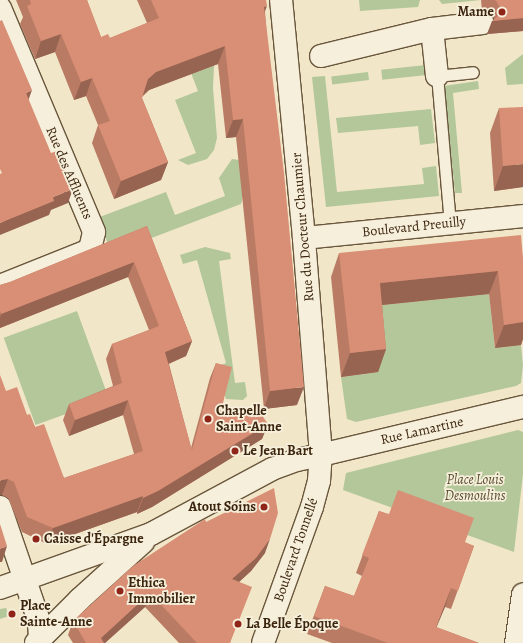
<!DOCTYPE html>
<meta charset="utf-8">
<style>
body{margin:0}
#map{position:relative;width:523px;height:643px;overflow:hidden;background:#f1e7c8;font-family:Alegreya,serif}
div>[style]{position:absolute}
.green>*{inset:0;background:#b3c79b;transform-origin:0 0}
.roads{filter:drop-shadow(1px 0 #69563c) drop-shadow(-1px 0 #69563c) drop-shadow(0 1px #69563c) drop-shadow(0 -1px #69563c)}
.lane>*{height:11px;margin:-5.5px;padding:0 5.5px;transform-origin:5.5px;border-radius:5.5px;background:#f6efdb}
.street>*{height:22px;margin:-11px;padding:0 11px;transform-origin:11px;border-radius:11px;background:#f6efdb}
.secondary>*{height:22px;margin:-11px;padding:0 11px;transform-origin:11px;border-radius:11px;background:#f6efdb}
.wall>*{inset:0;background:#ba7b65}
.shaded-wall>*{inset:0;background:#976452}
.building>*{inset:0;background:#d88f75}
.dots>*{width:11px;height:11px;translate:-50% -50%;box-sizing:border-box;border:2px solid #f6efdb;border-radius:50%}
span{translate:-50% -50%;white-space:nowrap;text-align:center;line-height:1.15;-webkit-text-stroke:3.5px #f6efdb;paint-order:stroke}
.poi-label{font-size:14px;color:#3c250e;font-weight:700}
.right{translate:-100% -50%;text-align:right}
.left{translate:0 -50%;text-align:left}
.street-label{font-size:14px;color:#3c250e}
.park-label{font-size:14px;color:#5a4e31;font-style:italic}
</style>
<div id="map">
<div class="green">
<div style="clip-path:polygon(359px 0,420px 0,418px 7px,360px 11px)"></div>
<div style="clip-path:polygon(439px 0,481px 0,442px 4px)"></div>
<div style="clip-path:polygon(215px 44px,213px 88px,217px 138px,214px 150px,207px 159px,188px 165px,178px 160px,196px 153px,175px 100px,198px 91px,191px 73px)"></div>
<div style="clip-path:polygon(523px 54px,523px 84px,507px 85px,505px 68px)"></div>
<div style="left:426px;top:65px;width:10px;height:45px;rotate:84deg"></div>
<div style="left:368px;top:72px;width:8px;height:37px;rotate:83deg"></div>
<div style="clip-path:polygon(325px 76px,337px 192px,424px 184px,422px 168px,436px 166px,439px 196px,326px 207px,312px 77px)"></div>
<div style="clip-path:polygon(478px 81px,479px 89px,453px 93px,462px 193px,455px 193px,444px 86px)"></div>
<div style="clip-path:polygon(431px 109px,435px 143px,420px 145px,418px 126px,338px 133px,336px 118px)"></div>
<div style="clip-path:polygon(232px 159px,239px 160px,243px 196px,241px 204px,112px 253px,97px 218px,166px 192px,175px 215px,225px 196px,219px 178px)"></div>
<div style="clip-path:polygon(205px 247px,230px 253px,231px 259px,219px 261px,235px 383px,245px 382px,247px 396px,243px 400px,226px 399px,216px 367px,226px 363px,197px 260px,183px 264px,180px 255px)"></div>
<div style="clip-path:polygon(489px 294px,495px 348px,521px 345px,523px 365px,521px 383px,516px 386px,356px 422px,347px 419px,341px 377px,378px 372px,372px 306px)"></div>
<div style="left:77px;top:311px;width:93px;height:78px;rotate:70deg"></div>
<div style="clip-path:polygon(518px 430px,523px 432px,523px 474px,514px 552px,343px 490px,346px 473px)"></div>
<div style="clip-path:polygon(6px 608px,9px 616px,0 619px,0 609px)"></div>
</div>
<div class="roads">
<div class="lane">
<div style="left:450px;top:224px;width:149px;rotate:-95deg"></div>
<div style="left:437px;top:76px;width:36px;rotate:-6deg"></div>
</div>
<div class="street">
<div style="left:0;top:8px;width:243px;rotate:67.2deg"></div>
<div style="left:94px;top:232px;width:18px;rotate:103deg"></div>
<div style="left:90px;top:250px;width:97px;rotate:158.2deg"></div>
<div style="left:432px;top:29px;width:47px;rotate:83.9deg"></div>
<div style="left:321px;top:56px;width:114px;rotate:-13.7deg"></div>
<div style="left:432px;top:29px;width:51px;rotate:-6.7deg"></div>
<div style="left:321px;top:455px;width:208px;rotate:-13.4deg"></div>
<div style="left:0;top:507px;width:120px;rotate:71.1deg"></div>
<div style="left:39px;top:621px;width:17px;rotate:87deg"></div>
<div style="left:516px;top:643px;width:49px;rotate:-81.7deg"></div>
</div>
<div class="secondary">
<div style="left:304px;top:238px;width:220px;rotate:-5.7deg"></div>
<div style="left:0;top:588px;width:160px;rotate:-19.7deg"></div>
<div style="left:151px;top:534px;width:137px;rotate:-28.2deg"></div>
<div style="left:272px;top:469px;width:27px;rotate:-20deg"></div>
<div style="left:297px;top:460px;width:25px;rotate:-12deg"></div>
<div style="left:36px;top:643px;width:62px;rotate:-45deg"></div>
<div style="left:80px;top:599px;width:85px;rotate:-42.1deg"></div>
<div style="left:263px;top:643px;width:145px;rotate:-70.2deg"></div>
<div style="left:312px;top:507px;width:27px;rotate:-75deg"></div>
<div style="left:319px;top:481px;width:26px;rotate:-86deg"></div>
<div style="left:321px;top:455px;width:218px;rotate:-94.5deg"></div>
<div style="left:304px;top:238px;width:239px;rotate:-95.5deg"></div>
</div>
</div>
<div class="wall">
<div style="clip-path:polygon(16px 0,87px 0,101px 37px,110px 38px,147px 23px,137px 0,266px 0,265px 12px,297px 405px,264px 409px,236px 137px,226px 138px,218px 64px,149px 90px,142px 97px,142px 98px,168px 162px,161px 180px,114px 199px,92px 143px,98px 125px,86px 96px,74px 100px,55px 52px,35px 59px,20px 24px,23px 17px)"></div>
<div style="clip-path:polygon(481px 0,523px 0,523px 31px,487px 34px,494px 19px,493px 15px,488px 12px,482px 11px)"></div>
<div style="clip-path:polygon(499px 108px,523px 187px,494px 191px,490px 133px)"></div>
<div style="clip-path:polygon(147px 226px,192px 341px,186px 356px,169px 364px,191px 448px,210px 378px,216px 363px,222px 407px,268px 424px,262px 439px,152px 507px,137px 514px,137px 512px,47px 544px,22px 532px,8px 498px,2px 495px,6px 391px,27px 415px,35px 427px,64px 478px,134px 454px,123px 415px,69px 436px,63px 420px,69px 404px,113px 386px,106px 359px,112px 344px,149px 330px,128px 277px,0 328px,0 285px,10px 282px)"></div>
<div style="clip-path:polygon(339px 253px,523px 258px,523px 339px,521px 345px,495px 348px,489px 294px,382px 305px,386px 349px,378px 372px,341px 377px,331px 277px)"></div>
<div style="clip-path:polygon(379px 511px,474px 546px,451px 609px,445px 607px,436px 627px,479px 643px,332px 643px,307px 634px,325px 586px,354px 596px,362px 576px,356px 573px)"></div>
<div style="clip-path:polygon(206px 522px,265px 553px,251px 571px,239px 582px,230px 643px,179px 643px,145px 607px,105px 643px,73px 643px,68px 635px,73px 621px)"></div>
</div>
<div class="shaded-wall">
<div style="clip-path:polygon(267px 6px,260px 24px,264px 7px)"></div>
<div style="clip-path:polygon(523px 18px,523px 31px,487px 34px,492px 21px)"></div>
<div style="clip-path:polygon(61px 34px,55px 52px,35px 59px,41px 41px)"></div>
<div style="clip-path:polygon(225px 46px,218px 64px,149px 90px,141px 97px,148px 79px,156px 72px)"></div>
<div style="clip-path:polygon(92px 78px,86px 96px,74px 100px,81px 82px)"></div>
<div style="clip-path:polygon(32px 90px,27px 104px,26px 93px)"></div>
<div style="clip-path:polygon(243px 119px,236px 137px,226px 138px,233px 120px)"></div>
<div style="clip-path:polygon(168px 162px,161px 180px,114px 199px,121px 181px)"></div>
<div style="clip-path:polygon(523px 164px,523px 187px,494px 191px,503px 166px)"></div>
<div style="clip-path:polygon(73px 189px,68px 203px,51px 210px,49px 215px,0 235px,0 223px,53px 197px)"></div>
<div style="clip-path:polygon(134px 262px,128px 277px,0 328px,0 318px,1px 314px)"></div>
<div style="clip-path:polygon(498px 271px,489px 294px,372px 306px,380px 283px)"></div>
<div style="clip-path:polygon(523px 322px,523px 339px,521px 345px,495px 348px,504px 325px)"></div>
<div style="clip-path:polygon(192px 341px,186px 356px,160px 367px,165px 352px)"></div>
<div style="clip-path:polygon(386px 349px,378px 372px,341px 377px,350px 353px)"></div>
<div style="clip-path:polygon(304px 387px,297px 405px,264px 409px,270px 391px)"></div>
<div style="clip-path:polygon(128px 400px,123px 415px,69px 436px,75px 420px)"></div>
<div style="clip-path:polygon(268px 424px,262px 439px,152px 507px,137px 514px,143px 498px)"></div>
<div style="clip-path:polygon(8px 479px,2px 495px,0 495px,0 481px,1px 480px)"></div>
<div style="clip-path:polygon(143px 496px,137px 512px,47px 544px,53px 528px)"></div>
<div style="clip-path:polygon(270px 539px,265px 553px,251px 571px,227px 593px,232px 579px)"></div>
<div style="clip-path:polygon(7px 546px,2px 562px,0 562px,0 549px)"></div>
<div style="clip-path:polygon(451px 588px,445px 607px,430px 643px,436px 627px)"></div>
<div style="clip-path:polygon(150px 593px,145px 607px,105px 643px,99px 643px,101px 638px)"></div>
</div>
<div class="building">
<div style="clip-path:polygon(30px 0,87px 0,101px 37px,108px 34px,110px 38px,159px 18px,151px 0,266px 0,267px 6px,264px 7px,284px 173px,304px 387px,270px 391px,243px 119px,233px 120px,225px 46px,156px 72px,148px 79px,142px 98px,168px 162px,121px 181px,98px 125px,110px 121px,92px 78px,81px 82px,61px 34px,41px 41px,27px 6px,31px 4px)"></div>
<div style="clip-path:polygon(495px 0,523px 0,523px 18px,492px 21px,499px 15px,500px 8px,497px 2px)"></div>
<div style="clip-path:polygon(2px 20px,32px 90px,26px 93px,51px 153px,57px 151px,73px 189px,53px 197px,54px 201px,0 223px,0 174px,2px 173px,0 169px,0 21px)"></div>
<div style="clip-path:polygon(523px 107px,523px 164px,503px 166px,499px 108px)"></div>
<div style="clip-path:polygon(147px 226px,192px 341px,165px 352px,192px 450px,216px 363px,232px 367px,222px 407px,248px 414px,257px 408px,268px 424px,158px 491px,143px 498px,143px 496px,53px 528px,27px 517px,14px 482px,8px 479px,1px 480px,0 481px,0 375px,6px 391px,17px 387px,27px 415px,30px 414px,35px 427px,44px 424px,64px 478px,143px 451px,128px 400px,75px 420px,69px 404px,122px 383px,112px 344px,159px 326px,134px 262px,1px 314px,0 311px,0 285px,10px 282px)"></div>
<div style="clip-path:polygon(521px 235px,523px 258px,523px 322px,504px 325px,498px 271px,380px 283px,386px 349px,350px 353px,339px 253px)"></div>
<div style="clip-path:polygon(274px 488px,278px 513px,270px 539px,256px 558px,232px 579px,252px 587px,230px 643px,197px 643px,150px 593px,101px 638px,104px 643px,86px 643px,73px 621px,133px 566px,205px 519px,206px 522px)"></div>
<div style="clip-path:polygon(398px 490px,474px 518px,465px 542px,474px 546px,458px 591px,451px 588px,436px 627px,479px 643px,388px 643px,314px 616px,325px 586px,354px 596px,369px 558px,362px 555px,379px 511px,389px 514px)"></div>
<div style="clip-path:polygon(0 524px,7px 546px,0 549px)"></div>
</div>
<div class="dots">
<div style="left:502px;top:12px;background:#8f2418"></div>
<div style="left:208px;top:419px;background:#8f2418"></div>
<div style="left:235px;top:451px;background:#8f2418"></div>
<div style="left:264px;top:507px;background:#8f2418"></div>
<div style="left:36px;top:539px;background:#8f2418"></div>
<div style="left:120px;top:591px;background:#8f2418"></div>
<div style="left:12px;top:614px;background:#8f2418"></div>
<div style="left:238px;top:624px;background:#8f2418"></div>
</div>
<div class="poi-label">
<span class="right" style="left:494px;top:12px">Mame</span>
<span class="left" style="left:216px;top:419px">Chapelle<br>Saint-Anne</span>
<span class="left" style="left:243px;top:451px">Le Jean Bart</span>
<span class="right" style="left:256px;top:507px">Atout Soins</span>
<span class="left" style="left:44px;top:539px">Caisse d'Épargne</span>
<span class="left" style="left:128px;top:591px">Ethica<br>Immobilier</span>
<span class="left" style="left:20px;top:614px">Place<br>Sainte-Anne</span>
<span class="left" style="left:246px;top:624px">La Belle Époque</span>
</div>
<div class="street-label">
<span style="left:69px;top:173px;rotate:67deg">Rue des Affluents</span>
<span style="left:303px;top:227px;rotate:-95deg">Rue du Docteur Chaumier</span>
<span style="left:414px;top:227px;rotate:-6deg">Boulevard Preuilly</span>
<span style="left:422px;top:431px;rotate:-13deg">Rue Lamartine</span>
<span style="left:296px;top:550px;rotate:-71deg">Boulevard Tonnellé</span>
</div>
<div class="park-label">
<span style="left:475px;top:488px">Place Louis<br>Desmoulins</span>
</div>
</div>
